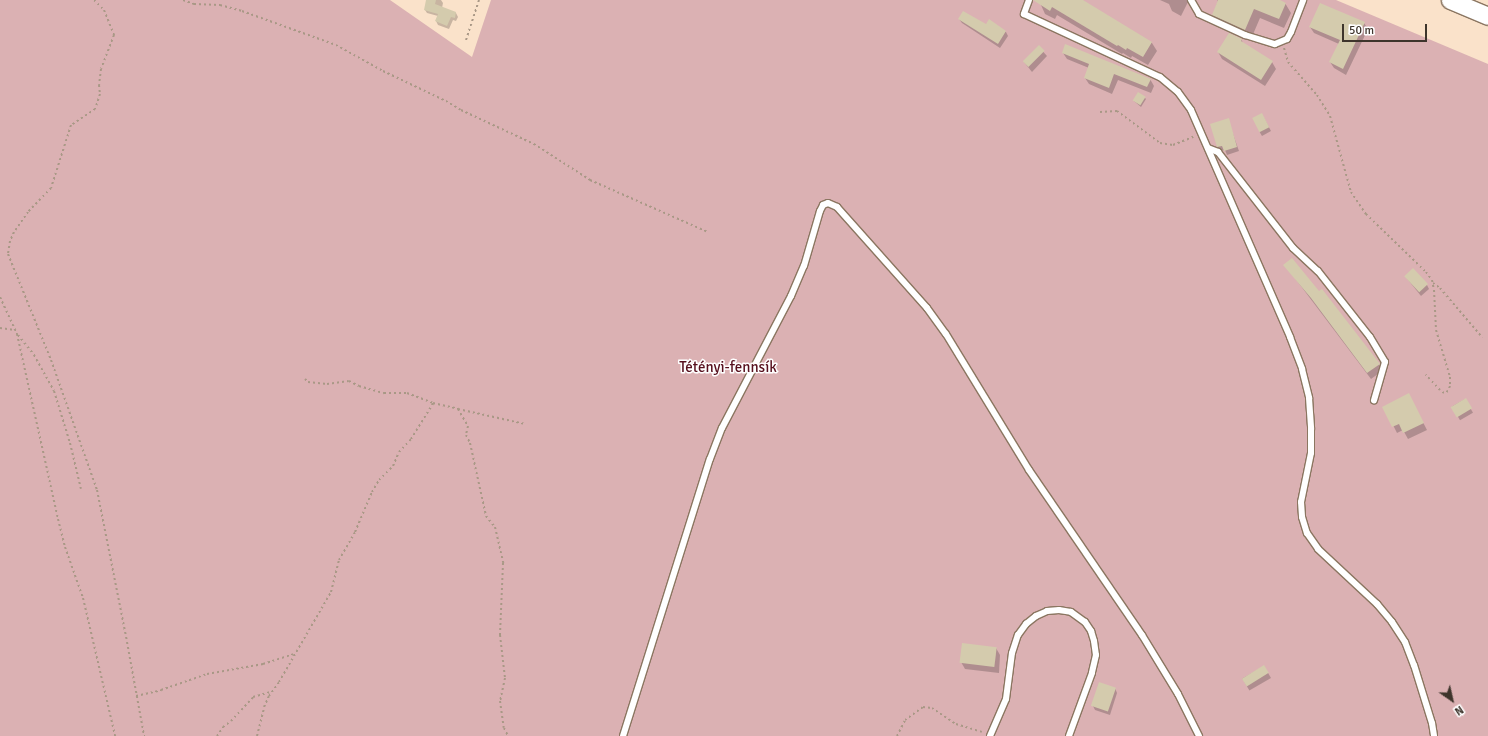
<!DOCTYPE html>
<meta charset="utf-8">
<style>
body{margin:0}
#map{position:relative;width:1488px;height:736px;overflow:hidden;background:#fae2ca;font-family:Signika,sans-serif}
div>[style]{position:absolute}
.green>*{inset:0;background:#dbb1b3}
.shadow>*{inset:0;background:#0003;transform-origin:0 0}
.building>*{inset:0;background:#d4cbad;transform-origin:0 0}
.path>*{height:2px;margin-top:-1px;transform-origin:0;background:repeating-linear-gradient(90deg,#a99886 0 2px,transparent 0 5px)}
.roads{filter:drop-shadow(1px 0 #8b7661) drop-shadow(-1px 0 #8b7661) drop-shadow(0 1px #8b7661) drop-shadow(0 -1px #8b7661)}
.lane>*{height:6px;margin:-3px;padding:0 3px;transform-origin:3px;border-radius:3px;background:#fff}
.secondary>*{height:17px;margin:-8.5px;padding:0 8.5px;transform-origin:8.5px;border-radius:8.5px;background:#fff}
span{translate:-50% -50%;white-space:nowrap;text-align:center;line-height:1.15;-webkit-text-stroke:3px #fff;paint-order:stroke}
.park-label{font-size:15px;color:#57101e}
.north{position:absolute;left:1432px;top:680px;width:40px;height:40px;-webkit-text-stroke:3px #fff;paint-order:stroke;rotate:146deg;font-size:11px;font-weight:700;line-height:16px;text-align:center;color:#3e352c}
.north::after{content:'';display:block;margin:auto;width:14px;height:18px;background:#3e352c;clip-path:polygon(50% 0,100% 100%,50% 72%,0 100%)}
.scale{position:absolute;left:1342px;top:24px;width:85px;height:18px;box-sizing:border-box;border:2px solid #3e352c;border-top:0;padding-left:5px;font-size:12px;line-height:14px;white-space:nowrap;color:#3e352c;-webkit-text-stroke:3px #fff;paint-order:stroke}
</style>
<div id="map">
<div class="green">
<div style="clip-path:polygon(0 0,390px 0,472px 57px,491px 0,1336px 0,1488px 64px,1488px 736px,0 736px)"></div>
</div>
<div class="shadow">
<div style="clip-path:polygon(427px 0,441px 0,443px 3px,442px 8px,456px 13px,458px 17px,456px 21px,453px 20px,449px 29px,438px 25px,436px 21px,438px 16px,427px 13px,425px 10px)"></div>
<div style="clip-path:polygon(1044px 0,1081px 0,1152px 43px,1157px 51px,1148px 65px,1132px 56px,1131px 58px,1123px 53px,1122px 54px,1057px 15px,1055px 19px,1045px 14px,1041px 5px)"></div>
<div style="clip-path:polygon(1160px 0,1189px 0,1181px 16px,1172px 11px,1169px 4px)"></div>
<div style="clip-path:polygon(1217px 0,1277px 0,1285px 3px,1291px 13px,1284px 28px,1260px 18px,1251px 39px,1218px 24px,1213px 15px,1218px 1px)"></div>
<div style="clip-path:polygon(959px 19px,986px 25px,989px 20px,1006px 32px,1008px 36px,1000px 48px,962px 23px)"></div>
<div style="clip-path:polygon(1364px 23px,1368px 29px,1346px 75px,1334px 68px,1330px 62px,1339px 44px,1314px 33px,1310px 27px)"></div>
<div style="clip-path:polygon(1241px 39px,1244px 45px,1272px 62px,1276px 69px,1265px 86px,1222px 59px,1218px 52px)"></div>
<div style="clip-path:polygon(1039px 47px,1047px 56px,1032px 72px,1024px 62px)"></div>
<div style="clip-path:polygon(1063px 53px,1150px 79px,1154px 86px,1151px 93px,1118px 80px,1112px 94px,1089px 84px,1085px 78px,1089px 68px,1067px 59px)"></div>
<div style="clip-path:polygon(1145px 98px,1146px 99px,1141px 107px,1134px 101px)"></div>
<div style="clip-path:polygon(1264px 118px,1271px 131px,1262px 136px,1259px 131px)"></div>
<div style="clip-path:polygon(1228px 120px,1239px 151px,1227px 155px,1225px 150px,1220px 151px,1217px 146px)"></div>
<div style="clip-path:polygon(1285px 265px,1379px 364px,1382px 371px,1371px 379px)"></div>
<div style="clip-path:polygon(1405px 276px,1427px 285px,1429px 289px,1421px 296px)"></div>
<div style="left:1465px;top:399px;width:16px;height:15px;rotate:60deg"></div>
<div style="clip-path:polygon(1412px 401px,1427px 430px,1408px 439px,1403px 430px,1397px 433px,1384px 407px)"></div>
<div style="clip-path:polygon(996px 648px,1000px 655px,999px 673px,965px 669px,961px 662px)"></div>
<div style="left:1264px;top:666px;width:14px;height:25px;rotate:60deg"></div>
<div style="clip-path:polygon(1115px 688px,1117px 693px,1110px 715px,1095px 710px,1093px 706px)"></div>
</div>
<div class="building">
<div style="clip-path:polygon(426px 0,436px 0,435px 4px,456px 12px,455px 18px,451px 17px,447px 26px,435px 21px,438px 14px,424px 10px)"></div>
<div style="clip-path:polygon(1033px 0,1083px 0,1152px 42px,1143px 57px,1127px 48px,1126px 50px,1118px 45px,1117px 46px,1052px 7px,1050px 11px)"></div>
<div style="clip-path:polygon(1218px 0,1280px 0,1286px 3px,1279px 19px,1254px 9px,1245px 30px,1212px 15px)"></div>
<div style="clip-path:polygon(1320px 3px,1365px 22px,1343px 69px,1329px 62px,1340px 40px,1309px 27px)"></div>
<div style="clip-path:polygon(963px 11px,986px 24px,989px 19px,1006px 31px,998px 44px,958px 19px)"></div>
<div style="clip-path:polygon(1229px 33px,1242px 39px,1241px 41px,1273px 61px,1261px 80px,1217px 52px)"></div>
<div style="clip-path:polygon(1065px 44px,1151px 79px,1147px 87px,1114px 74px,1109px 88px,1084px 78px,1089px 64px,1062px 53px)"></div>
<div style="left:1039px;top:45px;width:8px;height:23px;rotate:45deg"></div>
<div style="left:1138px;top:92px;width:9px;height:10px;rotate:32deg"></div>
<div style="left:1262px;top:113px;width:16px;height:11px;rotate:63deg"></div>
<div style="clip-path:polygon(1229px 118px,1237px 147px,1224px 151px,1222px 146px,1217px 147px,1210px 124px)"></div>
<div style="clip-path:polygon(1292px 258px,1319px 291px,1322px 289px,1380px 364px,1367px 373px,1311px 298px,1283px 265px)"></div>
<div style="left:1413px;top:268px;width:22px;height:12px;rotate:47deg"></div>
<div style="clip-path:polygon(1409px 393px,1424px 423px,1403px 433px,1399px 424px,1392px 427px,1382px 407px)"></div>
<div style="left:1466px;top:398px;width:12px;height:18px;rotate:59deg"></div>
<div style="left:962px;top:643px;width:35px;height:20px;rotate:7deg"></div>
<div style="left:1264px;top:665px;width:9px;height:26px;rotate:58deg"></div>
<div style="left:1099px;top:682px;width:18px;height:25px;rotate:19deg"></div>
</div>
<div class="path">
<div style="left:94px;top:0;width:14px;rotate:45deg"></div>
<div style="left:104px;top:10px;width:27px;rotate:68deg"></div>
<div style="left:114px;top:35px;width:36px;rotate:111deg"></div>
<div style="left:101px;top:69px;width:16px;rotate:97deg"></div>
<div style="left:99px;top:85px;width:9px;rotate:84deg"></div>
<div style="left:100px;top:94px;width:16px;rotate:108deg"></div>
<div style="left:95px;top:109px;width:29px;rotate:146deg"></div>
<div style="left:71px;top:125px;width:66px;rotate:107.6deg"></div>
<div style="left:51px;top:188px;width:33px;rotate:134deg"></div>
<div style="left:28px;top:212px;width:24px;rotate:125deg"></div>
<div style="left:14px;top:232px;width:10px;rotate:114deg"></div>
<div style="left:10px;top:241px;width:13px;rotate:99deg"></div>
<div style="left:8px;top:254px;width:114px;rotate:67.9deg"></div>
<div style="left:51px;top:360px;width:138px;rotate:70.5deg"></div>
<div style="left:97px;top:490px;width:155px;rotate:78.8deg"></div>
<div style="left:127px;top:642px;width:96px;rotate:79.7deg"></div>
<div style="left:183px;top:0;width:12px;rotate:20deg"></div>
<div style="left:194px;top:4px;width:26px;rotate:2deg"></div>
<div style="left:220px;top:5px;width:23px;rotate:15deg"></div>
<div style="left:242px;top:11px;width:100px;rotate:19.9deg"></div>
<div style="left:336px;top:45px;width:54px;rotate:29deg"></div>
<div style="left:383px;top:71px;width:70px;rotate:25.5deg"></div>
<div style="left:446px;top:101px;width:17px;rotate:31deg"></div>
<div style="left:461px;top:110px;width:81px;rotate:25deg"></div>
<div style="left:534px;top:144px;width:67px;rotate:32.7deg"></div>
<div style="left:590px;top:180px;width:129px;rotate:23.8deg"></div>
<div style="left:466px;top:40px;width:42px;rotate:-72deg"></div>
<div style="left:1284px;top:48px;width:15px;rotate:74deg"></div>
<div style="left:1288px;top:62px;width:44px;rotate:48.7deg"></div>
<div style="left:1317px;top:95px;width:25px;rotate:58deg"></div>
<div style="left:1330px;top:116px;width:79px;rotate:74.6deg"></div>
<div style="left:1351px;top:192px;width:27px;rotate:56deg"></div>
<div style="left:1366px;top:214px;width:83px;rotate:44deg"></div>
<div style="left:1426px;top:272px;width:10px;rotate:53deg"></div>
<div style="left:1432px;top:280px;width:10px;rotate:79deg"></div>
<div style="left:1434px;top:290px;width:40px;rotate:87.1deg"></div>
<div style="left:1436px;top:330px;width:49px;rotate:73.4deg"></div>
<div style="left:1450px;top:377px;width:9px;rotate:90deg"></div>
<div style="left:1450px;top:386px;width:5px;rotate:112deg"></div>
<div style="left:1448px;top:391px;width:4px;rotate:153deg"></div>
<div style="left:1444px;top:393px;width:5px;rotate:-143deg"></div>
<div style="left:1440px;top:390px;width:21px;rotate:-133deg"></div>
<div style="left:1100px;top:112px;width:17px;rotate:-3deg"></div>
<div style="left:1117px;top:111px;width:54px;rotate:36.7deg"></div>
<div style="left:1160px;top:143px;width:13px;rotate:9deg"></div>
<div style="left:1173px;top:145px;width:22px;rotate:-22deg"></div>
<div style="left:1433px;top:283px;width:9px;rotate:36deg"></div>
<div style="left:1440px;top:288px;width:65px;rotate:49.4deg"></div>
<div style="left:0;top:297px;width:41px;rotate:65.3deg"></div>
<div style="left:17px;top:334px;width:189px;rotate:77.5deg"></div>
<div style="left:58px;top:519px;width:29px;rotate:76deg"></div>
<div style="left:65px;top:547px;width:54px;rotate:70.6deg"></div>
<div style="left:83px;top:598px;width:142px;rotate:76.9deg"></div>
<div style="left:0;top:328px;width:15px;rotate:8deg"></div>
<div style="left:18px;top:335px;width:26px;rotate:51deg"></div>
<div style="left:34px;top:355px;width:41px;rotate:60.9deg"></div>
<div style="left:54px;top:391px;width:54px;rotate:72.9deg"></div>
<div style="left:70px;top:443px;width:47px;rotate:76.6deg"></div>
<div style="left:305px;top:379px;width:4px;rotate:45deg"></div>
<div style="left:308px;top:382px;width:19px;rotate:6deg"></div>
<div style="left:327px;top:384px;width:22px;rotate:-8deg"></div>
<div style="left:349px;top:381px;width:11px;rotate:27deg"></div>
<div style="left:359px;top:386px;width:26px;rotate:16deg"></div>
<div style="left:384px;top:393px;width:23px"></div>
<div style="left:407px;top:393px;width:28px;rotate:21deg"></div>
<div style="left:433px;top:403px;width:26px;rotate:13deg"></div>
<div style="left:458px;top:409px;width:20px;rotate:60deg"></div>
<div style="left:468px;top:426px;width:9px;rotate:103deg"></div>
<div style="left:466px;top:435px;width:9px;rotate:63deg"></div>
<div style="left:470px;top:443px;width:75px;rotate:77.6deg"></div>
<div style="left:486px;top:516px;width:14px;rotate:51deg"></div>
<div style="left:495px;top:527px;width:37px;rotate:77deg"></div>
<div style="left:503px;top:563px;width:72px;rotate:92.4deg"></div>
<div style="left:500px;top:635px;width:43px;rotate:83.4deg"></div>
<div style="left:505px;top:678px;width:24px;rotate:102deg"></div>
<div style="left:500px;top:701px;width:27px;rotate:82deg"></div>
<div style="left:504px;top:728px;width:9px;rotate:63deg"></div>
<div style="left:458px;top:409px;width:69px;rotate:12.6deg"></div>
<div style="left:136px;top:696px;width:26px;rotate:-13deg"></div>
<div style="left:161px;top:690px;width:49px;rotate:-19.2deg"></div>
<div style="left:207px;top:674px;width:57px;rotate:-10.1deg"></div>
<div style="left:263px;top:664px;width:32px;rotate:-18deg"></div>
<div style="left:217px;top:736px;width:11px;rotate:-56deg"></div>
<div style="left:223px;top:727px;width:10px;rotate:-37deg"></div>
<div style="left:231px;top:721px;width:33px;rotate:-47deg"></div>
<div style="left:253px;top:697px;width:19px;rotate:-16deg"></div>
<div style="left:257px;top:736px;width:30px;rotate:-76deg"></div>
<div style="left:264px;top:707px;width:12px;rotate:-66deg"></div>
<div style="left:269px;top:696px;width:17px;rotate:-54deg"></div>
<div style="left:279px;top:682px;width:104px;rotate:-60deg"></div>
<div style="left:331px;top:592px;width:33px;rotate:-76deg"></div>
<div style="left:339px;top:560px;width:32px;rotate:-60deg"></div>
<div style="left:355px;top:532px;width:43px;rotate:-67deg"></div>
<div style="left:372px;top:492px;width:14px;rotate:-60deg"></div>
<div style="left:379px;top:480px;width:20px;rotate:-45deg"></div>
<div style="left:393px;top:466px;width:15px;rotate:-67deg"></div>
<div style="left:399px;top:452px;width:18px;rotate:-47deg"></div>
<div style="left:411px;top:439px;width:44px;rotate:-58.1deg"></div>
<div style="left:897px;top:736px;width:18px;rotate:-63deg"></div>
<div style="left:905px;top:720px;width:22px;rotate:-36deg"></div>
<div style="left:923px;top:707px;width:9px;rotate:6deg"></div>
<div style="left:932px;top:708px;width:29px;rotate:34deg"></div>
<div style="left:956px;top:724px;width:27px;rotate:17deg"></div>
</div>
<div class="roads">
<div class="lane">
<div style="left:1029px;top:0;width:15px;rotate:110deg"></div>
<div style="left:1024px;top:14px;width:150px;rotate:24.9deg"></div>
<div style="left:1160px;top:77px;width:23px;rotate:40deg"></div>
<div style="left:1178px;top:92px;width:22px;rotate:54deg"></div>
<div style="left:1191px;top:110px;width:248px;rotate:66.4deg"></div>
<div style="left:1290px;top:337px;width:34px;rotate:69deg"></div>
<div style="left:1302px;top:369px;width:30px;rotate:76deg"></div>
<div style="left:1309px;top:398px;width:31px;rotate:86deg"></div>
<div style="left:1311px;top:429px;width:24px;rotate:90deg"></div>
<div style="left:1311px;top:453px;width:50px;rotate:101.5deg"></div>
<div style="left:1301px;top:502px;width:15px;rotate:86deg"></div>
<div style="left:1302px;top:517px;width:17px;rotate:73deg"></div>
<div style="left:1307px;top:533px;width:19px;rotate:55deg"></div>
<div style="left:1318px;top:549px;width:81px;rotate:43deg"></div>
<div style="left:1377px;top:604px;width:23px;rotate:50deg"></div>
<div style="left:1392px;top:622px;width:24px;rotate:57deg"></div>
<div style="left:1405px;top:642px;width:25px;rotate:69deg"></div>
<div style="left:1414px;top:665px;width:61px;rotate:72.8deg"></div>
<div style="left:1432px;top:723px;width:13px;rotate:81deg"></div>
<div style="left:1191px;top:0;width:16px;rotate:60deg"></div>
<div style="left:1199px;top:14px;width:51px;rotate:24.5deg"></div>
<div style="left:1245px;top:35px;width:31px;rotate:17deg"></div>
<div style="left:1275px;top:44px;width:13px;rotate:-23deg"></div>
<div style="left:1287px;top:39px;width:8px;rotate:-60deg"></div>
<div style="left:1291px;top:32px;width:34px;rotate:-69deg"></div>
<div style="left:1208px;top:148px;width:11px;rotate:22deg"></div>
<div style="left:1218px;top:152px;width:122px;rotate:52deg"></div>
<div style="left:1293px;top:248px;width:34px;rotate:43deg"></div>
<div style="left:1318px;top:271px;width:84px;rotate:51.8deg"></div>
<div style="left:1370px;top:337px;width:29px;rotate:59deg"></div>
<div style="left:1385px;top:362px;width:40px;rotate:106deg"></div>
<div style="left:623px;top:736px;width:290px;rotate:-72.6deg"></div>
<div style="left:710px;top:459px;width:33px;rotate:-69deg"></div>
<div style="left:722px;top:428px;width:149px;rotate:-62.4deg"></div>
<div style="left:791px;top:296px;width:33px;rotate:-67deg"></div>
<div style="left:804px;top:266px;width:57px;rotate:-73.8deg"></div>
<div style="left:820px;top:211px;width:7px;rotate:-63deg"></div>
<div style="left:823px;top:205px;width:5px;rotate:-22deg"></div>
<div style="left:828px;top:203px;width:10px;rotate:24deg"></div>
<div style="left:837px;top:207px;width:135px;rotate:48.3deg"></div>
<div style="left:927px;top:308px;width:32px;rotate:54deg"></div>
<div style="left:946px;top:334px;width:159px;rotate:58.6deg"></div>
<div style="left:1029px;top:470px;width:200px;rotate:55.6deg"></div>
<div style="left:1142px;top:635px;width:69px;rotate:58.6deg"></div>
<div style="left:1178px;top:694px;width:47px;rotate:63.4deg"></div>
<div style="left:990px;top:736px;width:40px;rotate:-66.6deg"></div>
<div style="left:1006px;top:699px;width:46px;rotate:-82.6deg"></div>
<div style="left:1012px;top:653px;width:19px;rotate:-72deg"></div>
<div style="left:1018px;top:635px;width:14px;rotate:-54deg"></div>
<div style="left:1026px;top:624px;width:13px;rotate:-39deg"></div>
<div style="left:1036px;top:616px;width:12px;rotate:-24deg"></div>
<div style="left:1047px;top:611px;width:12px;rotate:-5deg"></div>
<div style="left:1059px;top:610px;width:12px;rotate:9deg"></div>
<div style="left:1071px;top:612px;width:17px;rotate:36deg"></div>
<div style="left:1085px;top:622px;width:11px;rotate:56deg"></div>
<div style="left:1091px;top:631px;width:10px;rotate:73deg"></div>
<div style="left:1094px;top:641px;width:14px;rotate:82deg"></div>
<div style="left:1096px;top:655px;width:18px;rotate:103deg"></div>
<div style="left:1092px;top:673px;width:67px;rotate:110.1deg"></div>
</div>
<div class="secondary">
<div style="left:1450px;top:0;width:41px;rotate:22.8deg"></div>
</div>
</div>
<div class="park-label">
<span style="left:728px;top:368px">Tétényi-fennsík</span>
</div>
<div class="north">N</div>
<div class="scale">50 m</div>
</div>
